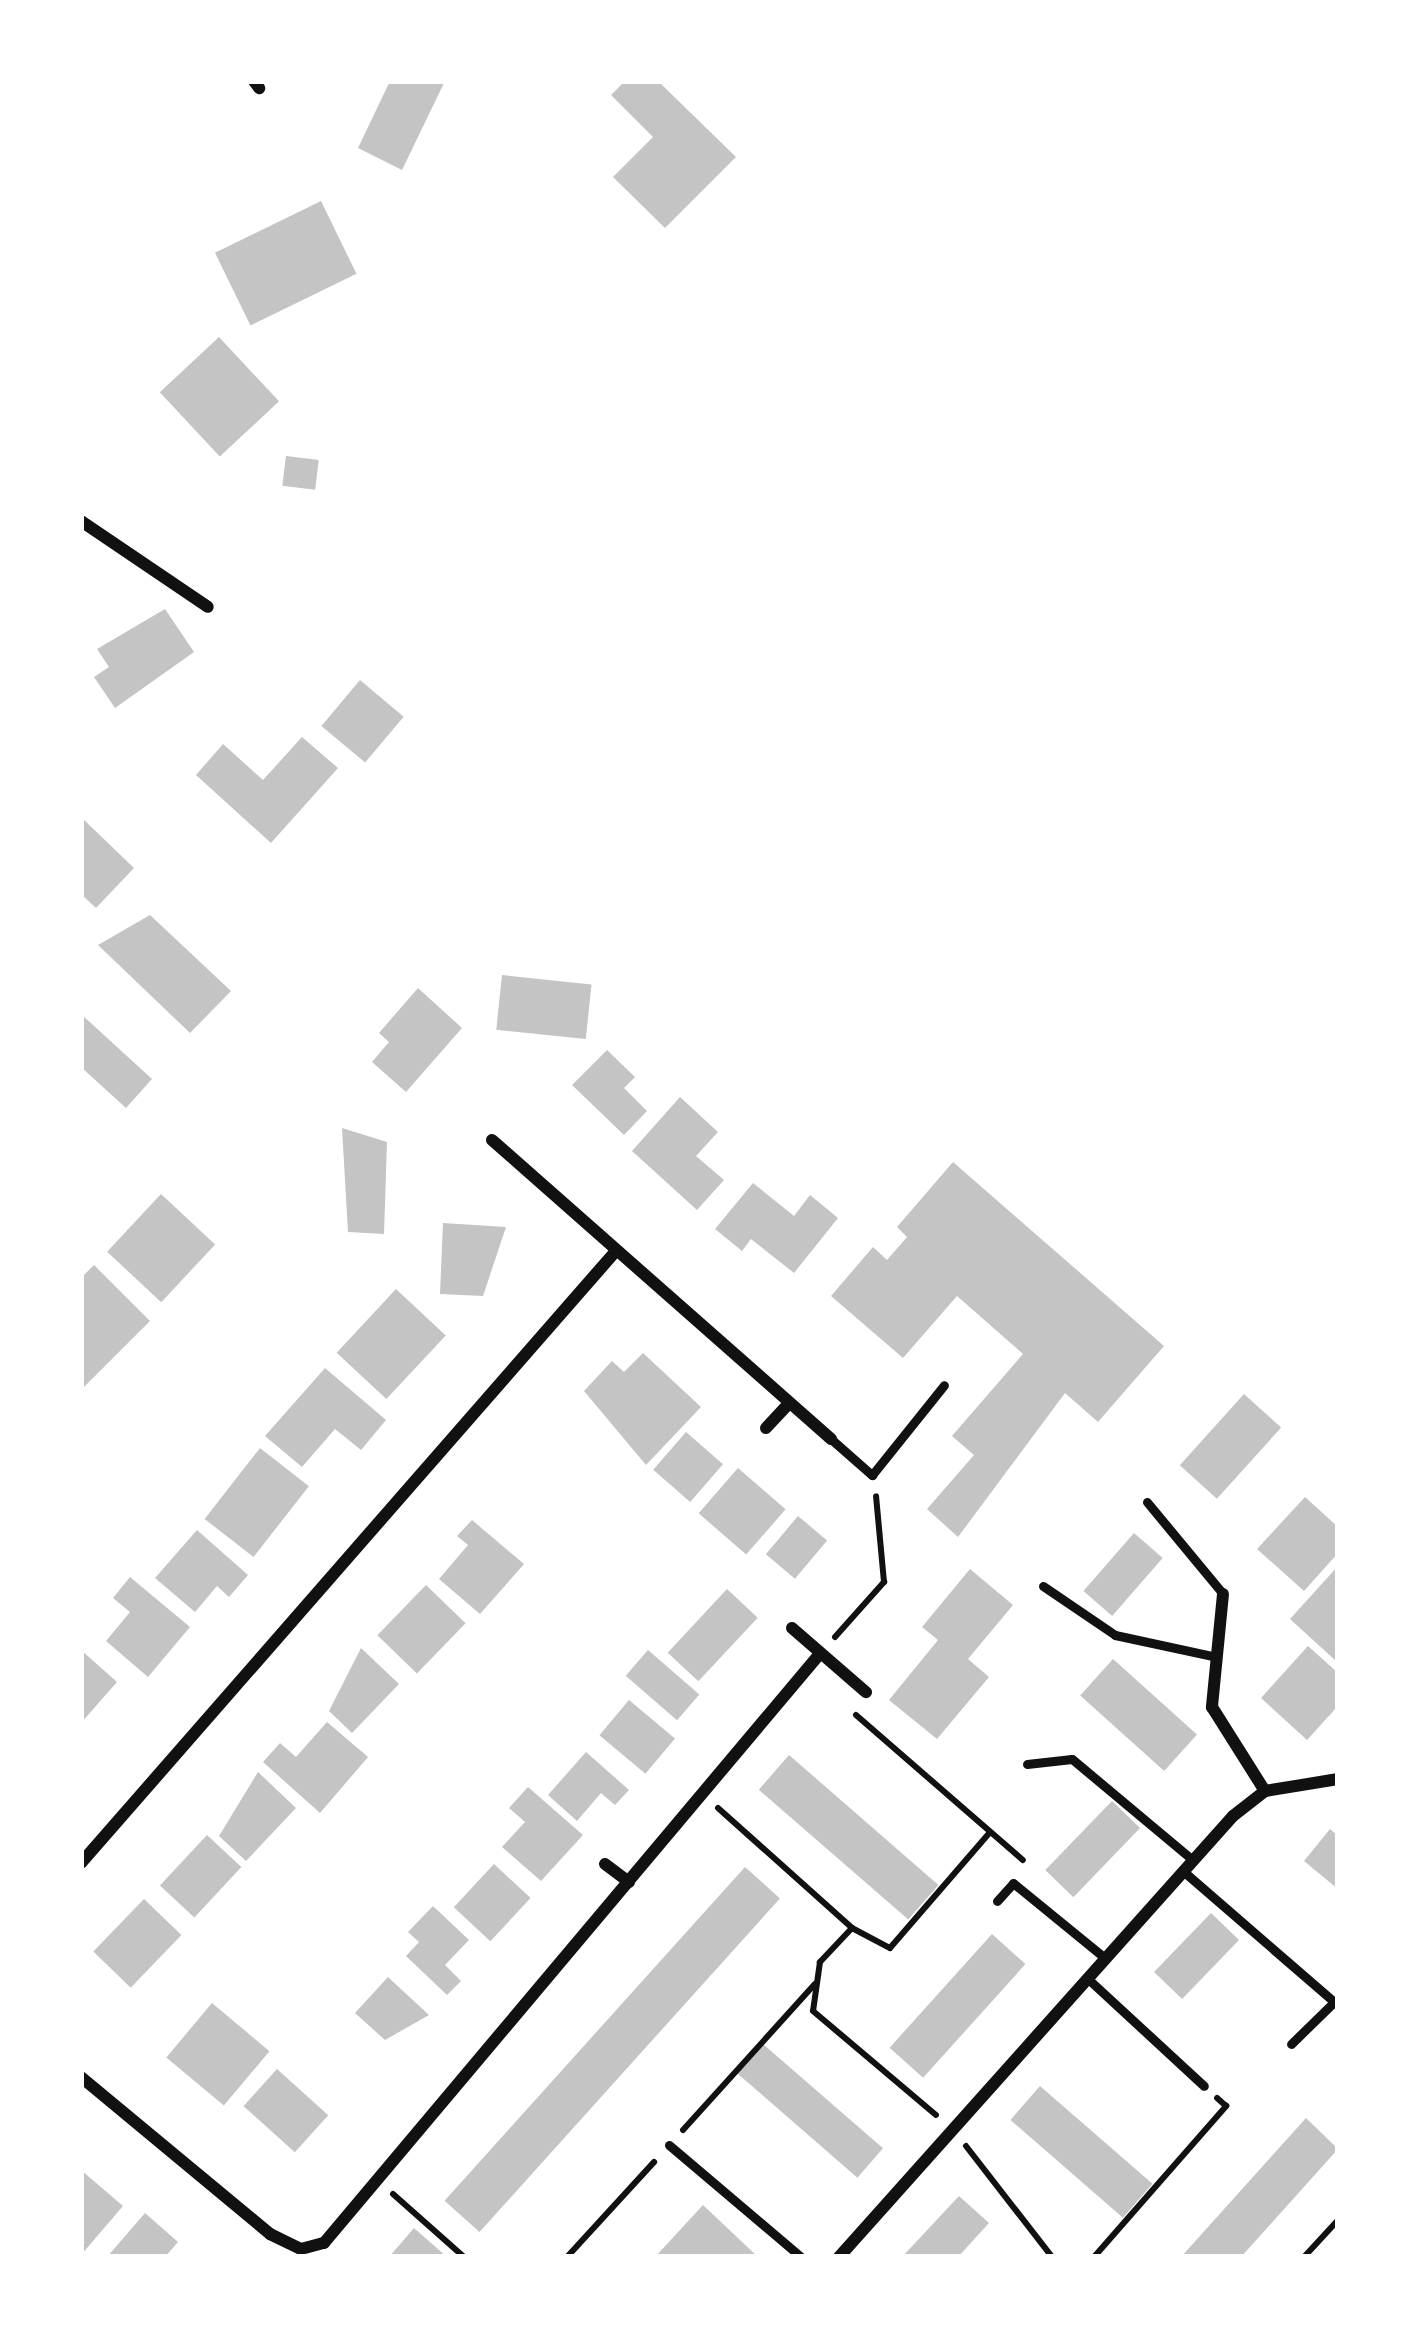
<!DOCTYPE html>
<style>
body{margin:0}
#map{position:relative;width:1419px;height:2338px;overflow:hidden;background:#fff;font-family:Merriweather,serif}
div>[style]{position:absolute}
.building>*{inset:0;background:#c4c4c4;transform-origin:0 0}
.path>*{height:6px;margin:-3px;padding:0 3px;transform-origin:3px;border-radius:3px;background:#111}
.service>*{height:9px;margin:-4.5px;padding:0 4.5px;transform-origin:4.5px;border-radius:4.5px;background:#111}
.minor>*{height:12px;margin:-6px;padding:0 6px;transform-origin:6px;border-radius:6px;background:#111}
span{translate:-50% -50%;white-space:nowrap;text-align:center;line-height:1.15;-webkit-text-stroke:9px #fff;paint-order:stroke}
.frame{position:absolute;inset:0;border:84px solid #fff;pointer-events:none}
</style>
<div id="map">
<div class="building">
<div style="clip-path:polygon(390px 81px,445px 81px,402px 170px,358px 148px)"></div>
<div style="clip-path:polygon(625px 81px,658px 81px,736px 157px,665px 228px,613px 177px,653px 137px,611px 95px)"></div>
<div style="left:321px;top:201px;width:81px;height:118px;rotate:64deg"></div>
<div style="left:219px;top:337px;width:88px;height:81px;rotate:47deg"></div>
<div style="left:286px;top:456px;width:33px;height:30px;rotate:7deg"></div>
<div style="clip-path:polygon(165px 609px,194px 652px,115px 708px,94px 677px,109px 667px,97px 649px)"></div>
<div style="left:360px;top:680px;width:57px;height:60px;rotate:40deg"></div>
<div style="clip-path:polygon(302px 737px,338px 768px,271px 843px,196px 775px,223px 744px,263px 780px)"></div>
<div style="clip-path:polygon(81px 817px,134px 868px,96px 908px,81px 894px)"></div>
<div style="clip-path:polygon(150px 915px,231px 991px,190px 1033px,98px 945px)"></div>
<div style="left:502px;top:975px;width:90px;height:55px;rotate:6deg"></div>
<div style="clip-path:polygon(418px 988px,462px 1028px,406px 1092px,372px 1062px,389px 1042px,379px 1033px)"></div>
<div style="clip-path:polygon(81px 1014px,152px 1079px,126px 1108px,81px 1067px)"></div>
<div style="clip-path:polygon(607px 1050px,635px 1077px,624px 1088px,647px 1111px,624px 1135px,572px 1085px)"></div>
<div style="clip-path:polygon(680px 1097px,718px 1132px,696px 1156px,724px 1180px,697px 1210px,632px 1151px)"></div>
<div style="clip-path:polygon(342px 1128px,387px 1142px,384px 1234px,348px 1232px)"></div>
<div style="clip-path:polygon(953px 1162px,1164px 1346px,1098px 1422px,1065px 1393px,958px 1537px,927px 1509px,974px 1455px,952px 1436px,1023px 1354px,957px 1296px,903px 1358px,831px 1296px,873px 1247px,887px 1260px,907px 1237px,897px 1227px)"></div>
<div style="clip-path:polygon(753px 1183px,794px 1216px,810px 1195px,838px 1218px,794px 1273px,751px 1239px,742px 1251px,715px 1229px)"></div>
<div style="left:161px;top:1194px;width:74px;height:79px;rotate:43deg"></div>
<div style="clip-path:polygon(443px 1223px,506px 1227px,483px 1296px,440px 1294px)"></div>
<div style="clip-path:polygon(94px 1265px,150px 1321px,83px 1388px,81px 1278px)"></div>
<div style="left:396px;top:1289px;width:68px;height:87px;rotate:43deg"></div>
<div style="clip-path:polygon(643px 1353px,701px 1407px,646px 1465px,584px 1391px,612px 1361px,624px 1372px)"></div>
<div style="clip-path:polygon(325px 1368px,386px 1420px,361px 1450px,335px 1429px,302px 1467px,265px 1436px)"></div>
<div style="left:1244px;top:1394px;width:50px;height:96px;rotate:42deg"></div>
<div style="left:686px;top:1432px;width:49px;height:50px;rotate:41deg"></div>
<div style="left:260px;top:1448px;width:62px;height:90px;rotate:38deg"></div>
<div style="left:738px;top:1468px;width:63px;height:60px;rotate:41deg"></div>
<div style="clip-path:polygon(1305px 1497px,1338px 1527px,1338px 1553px,1304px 1591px,1257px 1549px)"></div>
<div style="left:798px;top:1516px;width:38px;height:50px;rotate:40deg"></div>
<div style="clip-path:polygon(472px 1520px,524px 1564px,480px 1614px,439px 1579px,468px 1545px,457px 1536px)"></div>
<div style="clip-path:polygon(197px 1530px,248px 1575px,229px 1597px,217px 1586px,195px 1612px,155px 1578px)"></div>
<div style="left:1134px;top:1533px;width:38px;height:77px;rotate:41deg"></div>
<div style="clip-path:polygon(1338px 1566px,1338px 1659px,1336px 1661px,1290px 1619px)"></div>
<div style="clip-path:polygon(970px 1569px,1013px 1605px,968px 1659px,989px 1677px,937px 1739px,889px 1700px,938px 1640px,922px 1627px)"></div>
<div style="clip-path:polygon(130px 1577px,190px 1627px,148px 1677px,106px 1641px,130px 1612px,113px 1598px)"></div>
<div style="left:426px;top:1585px;width:55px;height:70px;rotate:44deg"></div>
<div style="left:727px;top:1589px;width:42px;height:87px;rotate:43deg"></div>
<div style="clip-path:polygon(1308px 1646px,1338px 1673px,1338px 1706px,1307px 1740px,1261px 1698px)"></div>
<div style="clip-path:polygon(361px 1648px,399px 1684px,352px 1733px,329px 1711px)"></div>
<div style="clip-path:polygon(81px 1650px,117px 1682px,81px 1723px)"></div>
<div style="left:648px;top:1650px;width:68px;height:34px;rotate:41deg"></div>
<div style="left:1113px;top:1659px;width:113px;height:49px;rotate:42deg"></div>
<div style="left:629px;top:1700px;width:60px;height:46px;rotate:40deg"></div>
<div style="clip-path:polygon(327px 1722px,368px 1757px,320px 1813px,263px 1762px,280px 1743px,296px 1757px)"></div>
<div style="clip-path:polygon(586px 1752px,629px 1790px,615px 1805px,601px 1793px,577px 1821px,548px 1795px)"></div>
<div style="left:789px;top:1755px;width:198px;height:46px;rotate:41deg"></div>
<div style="clip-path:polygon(258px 1772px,296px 1808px,246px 1861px,219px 1836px)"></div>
<div style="clip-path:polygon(528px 1787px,583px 1835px,541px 1881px,502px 1847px,525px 1822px,509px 1808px)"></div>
<div style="left:1112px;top:1801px;width:39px;height:96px;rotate:44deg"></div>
<div style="clip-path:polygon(1330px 1829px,1338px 1836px,1338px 1889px,1304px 1861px)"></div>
<div style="left:207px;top:1835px;width:47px;height:69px;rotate:43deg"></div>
<div style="left:494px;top:1864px;width:50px;height:59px;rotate:43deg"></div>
<div style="left:745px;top:1867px;width:47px;height:449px;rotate:42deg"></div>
<div style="left:144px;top:1899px;width:52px;height:73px;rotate:44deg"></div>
<div style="clip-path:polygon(433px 1906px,469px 1940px,445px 1965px,461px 1981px,447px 1995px,406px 1956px,419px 1942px,408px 1932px)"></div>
<div style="left:1211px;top:1913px;width:39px;height:82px;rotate:44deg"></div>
<div style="left:992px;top:1934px;width:45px;height:153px;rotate:42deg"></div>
<div style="clip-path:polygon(388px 1977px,429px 2015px,385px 2040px,355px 2013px)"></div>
<div style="left:212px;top:2003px;width:75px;height:71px;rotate:40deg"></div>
<div style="left:763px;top:2044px;width:159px;height:39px;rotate:41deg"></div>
<div style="left:277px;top:2069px;width:69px;height:50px;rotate:42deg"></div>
<div style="left:1040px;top:2086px;width:149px;height:45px;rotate:41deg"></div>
<div style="clip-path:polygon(1306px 2118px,1338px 2149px,1241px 2257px,1181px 2257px)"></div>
<div style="clip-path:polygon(81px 2170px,123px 2206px,81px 2255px)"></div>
<div style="clip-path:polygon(959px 2196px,989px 2223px,958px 2257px,902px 2257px)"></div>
<div style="clip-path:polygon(703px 2205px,758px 2257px,655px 2257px)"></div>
<div style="clip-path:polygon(145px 2213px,178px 2242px,165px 2257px,107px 2257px)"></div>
<div style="clip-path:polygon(414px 2228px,447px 2257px,389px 2257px)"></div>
</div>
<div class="path">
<div style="left:835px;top:1637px;width:74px;rotate:-48.3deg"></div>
<div style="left:884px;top:1582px;width:86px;rotate:-95.3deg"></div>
<div style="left:856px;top:1715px;width:221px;rotate:41deg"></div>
<div style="left:718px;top:1808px;width:180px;rotate:41.8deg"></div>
<div style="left:852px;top:1928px;width:47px;rotate:133.3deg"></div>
<div style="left:820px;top:1962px;width:49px;rotate:98.1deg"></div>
<div style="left:813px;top:2011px;width:161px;rotate:40.2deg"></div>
<div style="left:852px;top:1928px;width:43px;rotate:27.8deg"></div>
<div style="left:890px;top:1948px;width:153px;rotate:-49.2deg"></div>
<div style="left:683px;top:2130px;width:197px;rotate:-47.9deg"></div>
<div style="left:966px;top:2146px;width:140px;rotate:52.2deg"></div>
<div style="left:393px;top:2194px;width:95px;rotate:41.6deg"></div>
<div style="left:567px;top:2257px;width:129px;rotate:-47.5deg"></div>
<div style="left:1094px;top:2257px;width:201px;rotate:-48.8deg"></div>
<div style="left:1226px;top:2106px;width:12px;rotate:-138deg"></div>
<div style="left:1304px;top:2257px;width:50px;rotate:-47.4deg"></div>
</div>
<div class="service">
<div style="left:831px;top:1439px;width:55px;rotate:41.3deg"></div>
<div style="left:872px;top:1475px;width:115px;rotate:-51.3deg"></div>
<div style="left:1147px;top:1502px;width:119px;rotate:50.4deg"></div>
<div style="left:1043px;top:1586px;width:87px;rotate:34.2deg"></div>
<div style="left:1115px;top:1635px;width:99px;rotate:12.2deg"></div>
<div style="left:1027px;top:1764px;width:45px;rotate:-6.3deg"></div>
<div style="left:1072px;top:1759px;width:158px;rotate:39.9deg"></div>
<div style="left:1183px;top:1871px;width:200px;rotate:40.9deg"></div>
<div style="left:1334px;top:2002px;width:60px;rotate:135.7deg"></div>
<div style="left:997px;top:1901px;width:24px;rotate:-48deg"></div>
<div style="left:1013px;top:1883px;width:119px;rotate:39.2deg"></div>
<div style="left:1087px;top:1978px;width:159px;rotate:42.7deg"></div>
<div style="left:669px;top:2145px;width:173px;rotate:40.3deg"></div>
</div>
<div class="minor">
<div style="left:254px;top:81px;width:9px;rotate:54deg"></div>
<div style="left:81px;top:521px;width:153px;rotate:34.1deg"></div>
<div style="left:492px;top:1140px;width:452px;rotate:41.4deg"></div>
<div style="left:766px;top:1428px;width:34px;rotate:-47deg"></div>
<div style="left:1223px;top:1594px;width:114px;rotate:95.6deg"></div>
<div style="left:1212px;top:1707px;width:99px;rotate:57.8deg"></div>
<div style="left:792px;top:1628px;width:98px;rotate:40.9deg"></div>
<div style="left:81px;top:1863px;width:810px;rotate:-48.85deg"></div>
<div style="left:605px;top:1864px;width:30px;rotate:37deg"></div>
<div style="left:81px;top:2077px;width:246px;rotate:39.7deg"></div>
<div style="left:270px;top:2234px;width:34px;rotate:26deg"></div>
<div style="left:301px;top:2249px;width:24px;rotate:-15deg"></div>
<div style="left:324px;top:2243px;width:767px;rotate:-49.92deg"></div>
<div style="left:839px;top:2257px;width:591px;rotate:-48.22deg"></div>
<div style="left:1233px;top:1816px;width:41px;rotate:-38deg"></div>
<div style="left:1265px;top:1791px;width:74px;rotate:-9.3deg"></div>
</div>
<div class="frame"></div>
</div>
